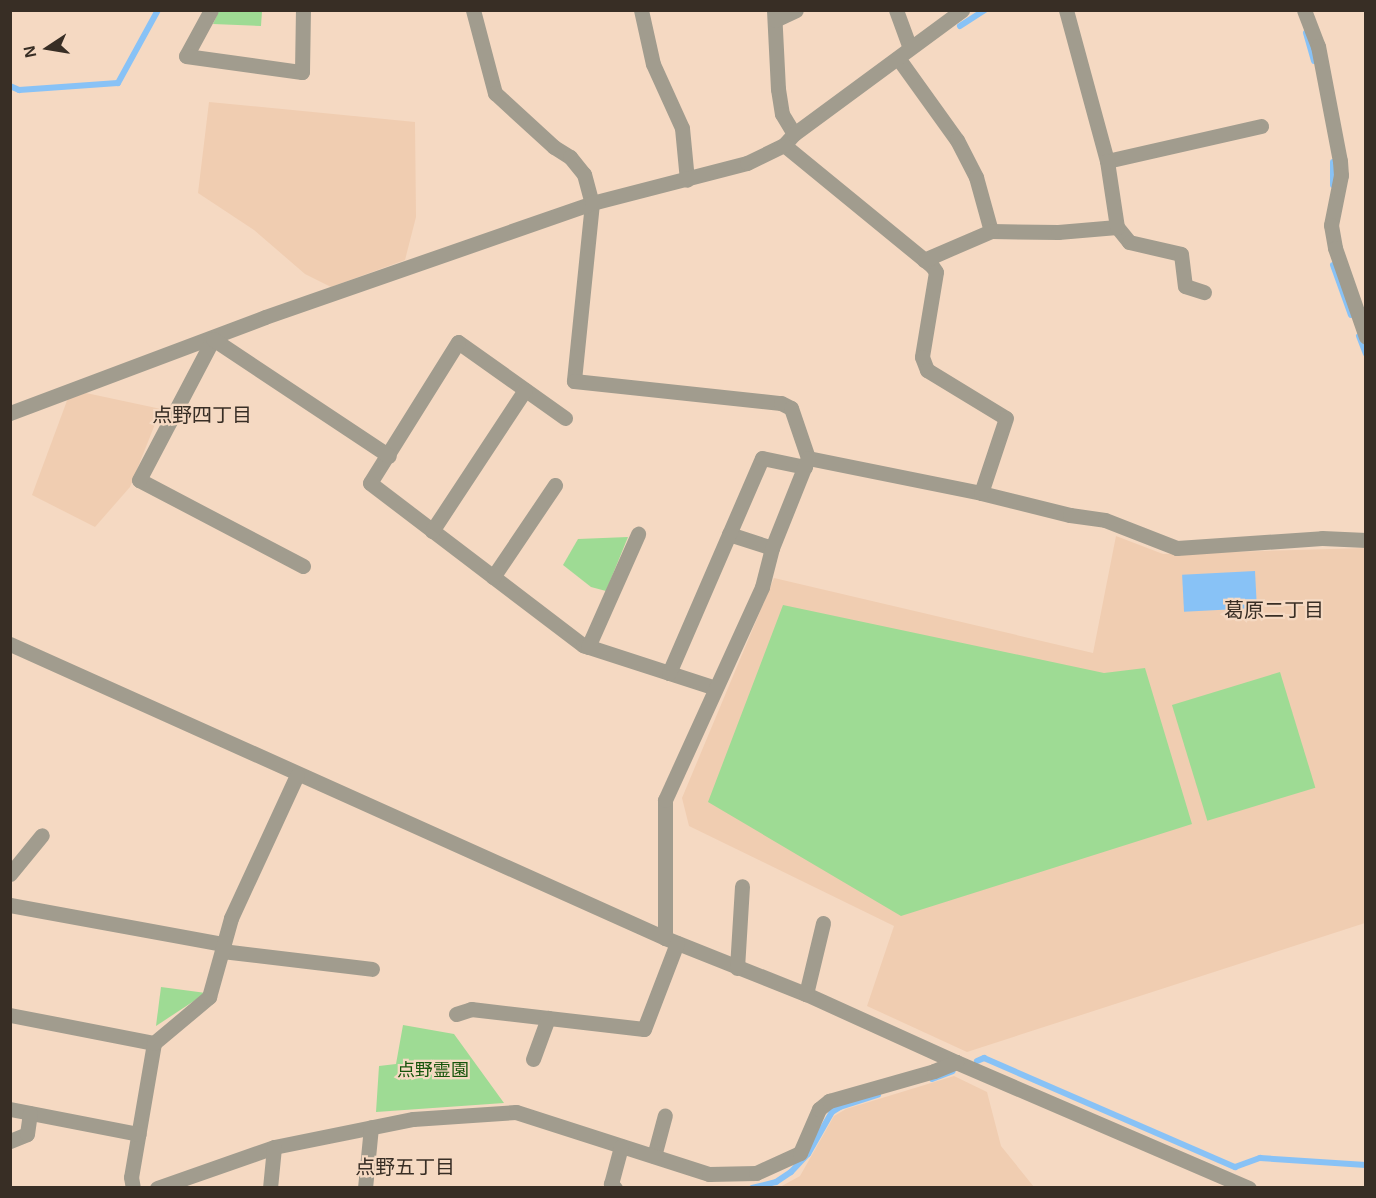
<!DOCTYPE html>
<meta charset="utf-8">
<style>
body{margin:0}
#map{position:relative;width:1376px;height:1198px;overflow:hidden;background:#f5d9c2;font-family:Arial,"Noto Sans JP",sans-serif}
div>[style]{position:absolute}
.built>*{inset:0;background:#f0cdb1}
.green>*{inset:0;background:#9edb94;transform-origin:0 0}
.water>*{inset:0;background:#88c2f6;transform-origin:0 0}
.stream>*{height:6px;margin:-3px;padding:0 3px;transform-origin:3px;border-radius:3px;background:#88c2f6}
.minor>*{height:15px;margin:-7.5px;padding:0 7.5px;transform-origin:7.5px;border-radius:7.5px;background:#a19c8e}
span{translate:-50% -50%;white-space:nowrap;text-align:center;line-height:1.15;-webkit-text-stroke:4.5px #f5d9c2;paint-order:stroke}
.park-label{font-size:18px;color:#16540b}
.neighbourhood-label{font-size:20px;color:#382e25}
.frame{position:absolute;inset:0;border:12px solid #382e25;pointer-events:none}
.north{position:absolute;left:18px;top:18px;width:60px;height:60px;-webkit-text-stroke:4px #f5d9c2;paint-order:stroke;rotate:258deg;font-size:16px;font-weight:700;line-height:24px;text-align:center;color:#382e25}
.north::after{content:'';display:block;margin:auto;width:21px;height:27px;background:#382e25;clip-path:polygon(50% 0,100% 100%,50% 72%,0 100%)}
</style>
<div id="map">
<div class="built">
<div style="clip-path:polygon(209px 102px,415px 122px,416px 217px,405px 260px,331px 287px,305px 274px,254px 230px,198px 193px)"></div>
<div style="clip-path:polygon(86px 393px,161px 409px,130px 487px,95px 527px,32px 495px,68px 398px)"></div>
<div style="clip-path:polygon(1116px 536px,1163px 554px,1365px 548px,1365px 923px,967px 1052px,867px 1006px,894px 926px,689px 826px,682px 798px,774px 578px,1093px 653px)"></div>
<div style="clip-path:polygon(954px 1076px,987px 1092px,1001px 1146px,1034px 1187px,780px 1187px,800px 1176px,834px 1116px,846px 1109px)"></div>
</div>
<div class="green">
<div style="clip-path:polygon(219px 11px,262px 11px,261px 26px,213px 24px)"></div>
<div style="clip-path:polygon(628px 537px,606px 591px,591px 587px,563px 565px,578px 539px)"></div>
<div style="clip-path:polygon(783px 605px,1104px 673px,1145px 668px,1192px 824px,901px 916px,708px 802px)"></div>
<div style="left:1280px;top:672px;width:121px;height:113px;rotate:73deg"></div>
<div style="clip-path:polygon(161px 987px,206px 993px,156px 1026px)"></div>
<div style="clip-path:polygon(403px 1025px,454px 1034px,504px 1103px,376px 1112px,379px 1066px,396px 1064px)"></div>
</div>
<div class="water">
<div style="left:1255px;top:571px;width:37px;height:73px;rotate:87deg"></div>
</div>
<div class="stream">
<div style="left:960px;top:26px;width:30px;rotate:-33deg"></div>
<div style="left:1306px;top:33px;width:29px;rotate:74deg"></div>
<div style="left:10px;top:86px;width:10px;rotate:24deg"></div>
<div style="left:19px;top:90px;width:99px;rotate:-4deg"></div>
<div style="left:118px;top:83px;width:83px;rotate:-61.3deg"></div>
<div style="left:1333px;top:185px;width:23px;rotate:-90deg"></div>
<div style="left:1333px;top:265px;width:53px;rotate:70.2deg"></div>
<div style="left:1359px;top:336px;width:19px;rotate:69deg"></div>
<div style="left:977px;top:1061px;width:8px;rotate:-23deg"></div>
<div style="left:984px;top:1058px;width:274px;rotate:23.5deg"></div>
<div style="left:1235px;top:1167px;width:27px;rotate:-20deg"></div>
<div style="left:1260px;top:1158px;width:106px;rotate:3.8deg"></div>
<div style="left:932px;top:1079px;width:22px;rotate:-21deg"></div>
<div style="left:752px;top:1188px;width:25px;rotate:-14deg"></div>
<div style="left:776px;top:1182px;width:18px;rotate:-34deg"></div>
<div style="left:791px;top:1172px;width:25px;rotate:-47deg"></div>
<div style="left:808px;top:1154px;width:48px;rotate:-60.3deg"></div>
<div style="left:832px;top:1112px;width:9px;rotate:-32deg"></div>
<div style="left:840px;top:1107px;width:40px;rotate:-18deg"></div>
</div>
<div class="minor">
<div style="left:211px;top:10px;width:52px;rotate:118.5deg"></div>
<div style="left:186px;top:56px;width:117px;rotate:7.9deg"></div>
<div style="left:302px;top:72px;width:62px;rotate:-89.1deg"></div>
<div style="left:473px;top:10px;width:86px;rotate:75.2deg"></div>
<div style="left:495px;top:93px;width:80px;rotate:42.5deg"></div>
<div style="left:554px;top:147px;width:19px;rotate:32deg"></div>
<div style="left:570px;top:157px;width:22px;rotate:51deg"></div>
<div style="left:584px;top:174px;width:30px;rotate:75deg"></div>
<div style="left:592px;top:203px;width:179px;rotate:95.8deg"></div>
<div style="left:574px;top:381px;width:208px;rotate:6.1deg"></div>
<div style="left:781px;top:403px;width:11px;rotate:27deg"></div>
<div style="left:791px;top:408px;width:53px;rotate:71.2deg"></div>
<div style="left:808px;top:458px;width:177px;rotate:11.4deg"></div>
<div style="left:981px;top:493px;width:92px;rotate:13.9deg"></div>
<div style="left:1070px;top:515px;width:35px;rotate:8deg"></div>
<div style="left:1105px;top:520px;width:77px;rotate:21.3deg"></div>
<div style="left:1177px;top:548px;width:145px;rotate:-3.9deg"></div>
<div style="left:1322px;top:538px;width:44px;rotate:2.6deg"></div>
<div style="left:641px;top:10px;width:55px;rotate:77.5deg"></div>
<div style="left:653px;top:64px;width:70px;rotate:65.6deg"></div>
<div style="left:682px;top:128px;width:52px;rotate:84.5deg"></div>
<div style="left:774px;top:10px;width:79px;rotate:87.1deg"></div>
<div style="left:778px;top:89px;width:25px;rotate:81deg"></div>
<div style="left:782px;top:114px;width:23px;rotate:59deg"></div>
<div style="left:896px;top:10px;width:40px;rotate:69.8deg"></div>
<div style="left:1066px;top:10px;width:156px;rotate:74.8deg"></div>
<div style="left:1107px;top:161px;width:158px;rotate:-12.8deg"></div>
<div style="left:1304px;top:10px;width:39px;rotate:69deg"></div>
<div style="left:1318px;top:46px;width:117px;rotate:79.2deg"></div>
<div style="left:1340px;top:161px;width:14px;rotate:86deg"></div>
<div style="left:1341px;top:175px;width:51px;rotate:101.3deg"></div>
<div style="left:1331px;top:225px;width:23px;rotate:80deg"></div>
<div style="left:1335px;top:248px;width:94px;rotate:70.8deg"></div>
<div style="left:775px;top:20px;width:23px;rotate:-25deg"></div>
<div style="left:898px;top:58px;width:101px;rotate:54.3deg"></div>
<div style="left:957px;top:140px;width:42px;rotate:62.8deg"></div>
<div style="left:976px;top:177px;width:56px;rotate:74.5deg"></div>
<div style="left:991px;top:231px;width:67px;rotate:0.9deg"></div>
<div style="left:1058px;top:232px;width:59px;rotate:-4.8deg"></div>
<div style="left:1117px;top:227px;width:19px;rotate:51deg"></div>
<div style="left:1129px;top:242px;width:53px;rotate:13deg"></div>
<div style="left:1181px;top:254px;width:32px;rotate:83deg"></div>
<div style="left:1185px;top:286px;width:20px;rotate:18deg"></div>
<div style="left:784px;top:145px;width:191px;rotate:39.3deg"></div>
<div style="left:932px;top:266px;width:7px;rotate:56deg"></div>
<div style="left:936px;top:272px;width:86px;rotate:99.4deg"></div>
<div style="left:922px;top:357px;width:14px;rotate:69deg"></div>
<div style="left:927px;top:370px;width:92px;rotate:31.3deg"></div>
<div style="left:1006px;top:418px;width:79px;rotate:108.4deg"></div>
<div style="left:1107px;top:161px;width:67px;rotate:81.4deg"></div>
<div style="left:924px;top:260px;width:73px;rotate:-23.4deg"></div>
<div style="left:10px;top:413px;width:272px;rotate:-20.6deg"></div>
<div style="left:265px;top:317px;width:346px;rotate:-19.2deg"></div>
<div style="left:592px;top:203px;width:160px;rotate:-14.5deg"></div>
<div style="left:747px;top:163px;width:41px;rotate:-25.9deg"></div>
<div style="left:784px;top:145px;width:15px;rotate:-48deg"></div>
<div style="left:794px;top:134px;width:209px;rotate:-36.4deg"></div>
<div style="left:565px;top:418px;width:131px;rotate:-144.6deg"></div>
<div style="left:458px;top:342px;width:166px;rotate:122deg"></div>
<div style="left:370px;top:483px;width:268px;rotate:37.3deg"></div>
<div style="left:583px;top:645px;width:139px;rotate:18deg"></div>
<div style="left:432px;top:531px;width:169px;rotate:-56.6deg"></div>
<div style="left:729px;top:534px;width:45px;rotate:18deg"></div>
<div style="left:303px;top:566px;width:185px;rotate:-152.3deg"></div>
<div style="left:139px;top:480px;width:159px;rotate:-62.3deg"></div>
<div style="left:213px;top:339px;width:211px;rotate:33.6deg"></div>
<div style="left:493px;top:577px;width:111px;rotate:-56deg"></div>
<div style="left:10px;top:644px;width:718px;rotate:24.17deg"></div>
<div style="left:665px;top:938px;width:152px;rotate:21.7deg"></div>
<div style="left:806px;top:994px;width:165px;rotate:24.4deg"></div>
<div style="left:956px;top:1062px;width:319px;rotate:23.3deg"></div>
<div style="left:588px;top:647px;width:124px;rotate:-66.1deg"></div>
<div style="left:669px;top:673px;width:234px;rotate:-66.6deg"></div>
<div style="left:762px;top:458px;width:44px;rotate:11.8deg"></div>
<div style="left:10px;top:874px;width:50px;rotate:-50.6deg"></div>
<div style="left:10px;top:905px;width:217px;rotate:10.4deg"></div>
<div style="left:665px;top:938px;width:138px;rotate:-90deg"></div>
<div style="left:665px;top:800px;width:234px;rotate:-65.5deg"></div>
<div style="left:762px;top:587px;width:40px;rotate:-75.6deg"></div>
<div style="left:772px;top:548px;width:97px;rotate:-68.2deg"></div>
<div style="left:222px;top:951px;width:151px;rotate:6.8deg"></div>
<div style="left:737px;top:968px;width:82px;rotate:-86.5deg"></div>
<div style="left:806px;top:994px;width:73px;rotate:-76.5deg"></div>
<div style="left:456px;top:1014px;width:16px;rotate:-18deg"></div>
<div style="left:471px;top:1009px;width:174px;rotate:6.6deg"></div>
<div style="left:644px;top:1029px;width:92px;rotate:-69deg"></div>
<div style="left:10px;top:1015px;width:147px;rotate:11deg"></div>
<div style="left:154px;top:1043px;width:136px;rotate:99.7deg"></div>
<div style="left:131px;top:1177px;width:11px;rotate:80deg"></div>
<div style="left:154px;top:1043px;width:72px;rotate:-39.9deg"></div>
<div style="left:209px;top:997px;width:82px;rotate:-74.4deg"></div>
<div style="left:231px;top:918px;width:157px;rotate:-65.2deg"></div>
<div style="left:533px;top:1059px;width:44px;rotate:-69.9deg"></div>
<div style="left:10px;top:1109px;width:131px;rotate:11deg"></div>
<div style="left:10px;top:1141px;width:18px;rotate:-22deg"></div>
<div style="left:27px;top:1134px;width:21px;rotate:-82deg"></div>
<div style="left:654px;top:1156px;width:42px;rotate:-75deg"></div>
<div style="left:157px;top:1188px;width:124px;rotate:-19.3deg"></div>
<div style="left:274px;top:1147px;width:142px;rotate:-11.4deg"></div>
<div style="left:413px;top:1119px;width:103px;rotate:-3.9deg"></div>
<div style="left:516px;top:1112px;width:203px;rotate:17.8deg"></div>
<div style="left:709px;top:1174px;width:47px;rotate:-1.2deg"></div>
<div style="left:756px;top:1173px;width:48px;rotate:-24.4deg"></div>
<div style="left:800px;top:1153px;width:48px;rotate:-66.6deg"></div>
<div style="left:819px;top:1109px;width:13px;rotate:-39deg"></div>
<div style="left:829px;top:1101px;width:109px;rotate:-15.9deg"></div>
<div style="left:934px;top:1071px;width:24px;rotate:-22deg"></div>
<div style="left:270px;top:1188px;width:41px;rotate:-84.4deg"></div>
<div style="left:365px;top:1188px;width:61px;rotate:-84.4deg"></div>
<div style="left:615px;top:1188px;width:6px;rotate:-135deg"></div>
<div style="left:611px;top:1184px;width:39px;rotate:-75deg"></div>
</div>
<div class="park-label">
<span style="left:433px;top:1070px">点野霊園</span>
</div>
<div class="neighbourhood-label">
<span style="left:202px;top:415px">点野四丁目</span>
<span style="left:1274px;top:610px">葛原二丁目</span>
<span style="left:405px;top:1167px">点野五丁目</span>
</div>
<div class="frame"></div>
<div class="north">N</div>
</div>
